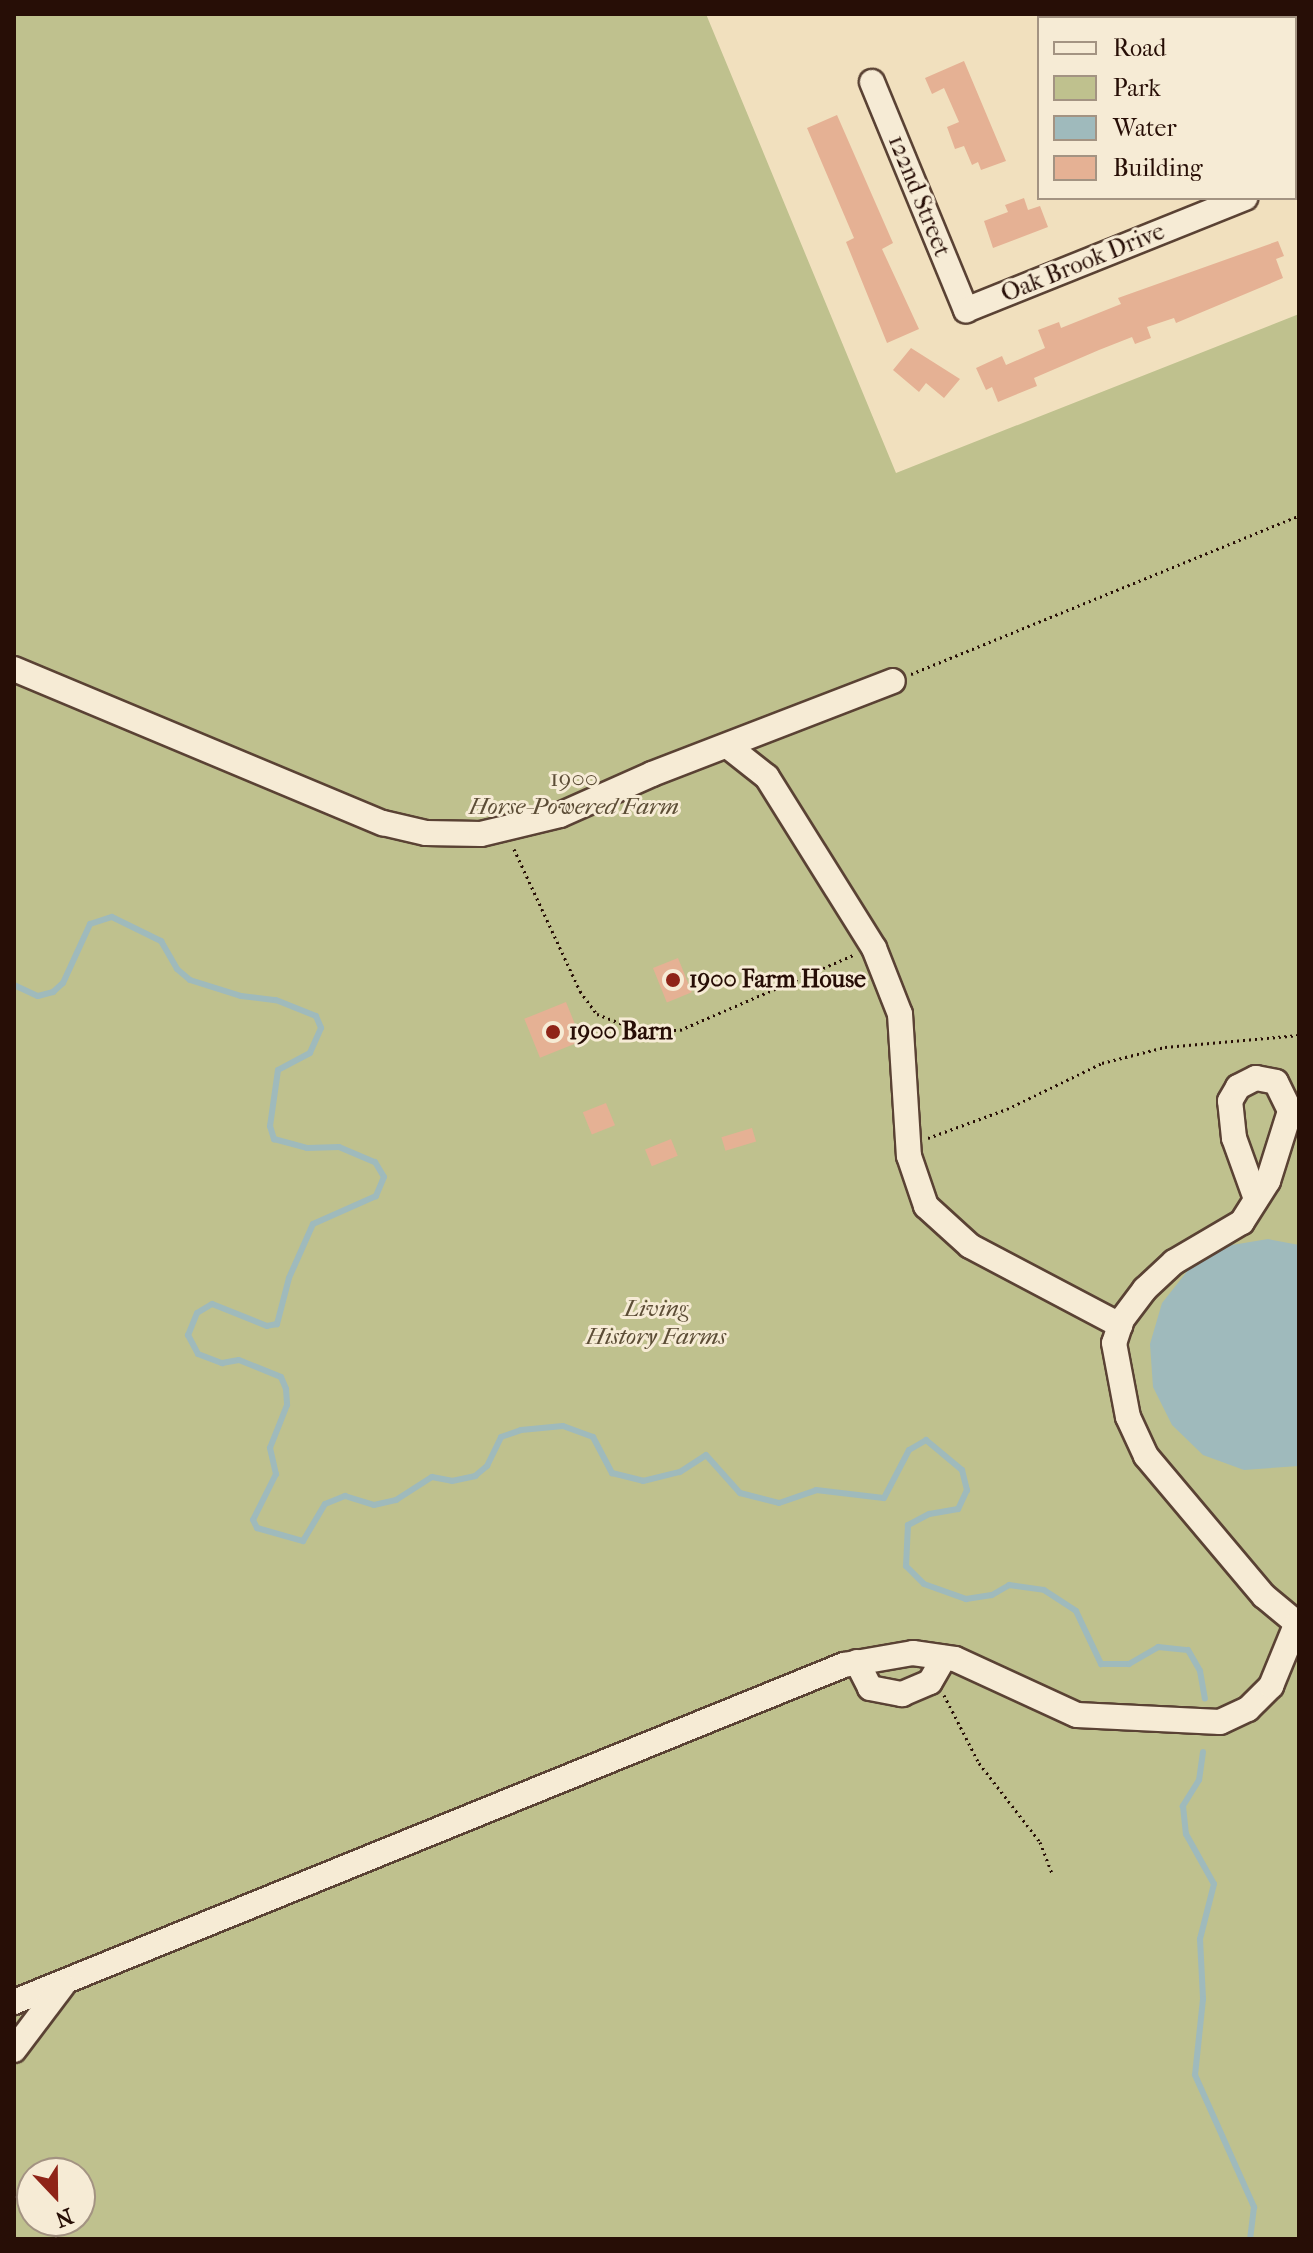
<!DOCTYPE html>
<style>
body{margin:0}
#map{position:relative;width:1313px;height:2253px;overflow:hidden;background:#f1e0be;font-family:"IM FELL French Canon",serif}
div>[style]{position:absolute}
.green>*{inset:0;background:#bfc18e}
.water>*{inset:0;background:#9fbabc}
.stream>*{height:6px;margin:-3px;padding:0 3px;transform-origin:3px;border-radius:3px;background:#9fbabc}
.building>*{inset:0;background:#e5b194;transform-origin:0 0}
.path>*{height:3px;margin-top:-1.5px;transform-origin:0;background:repeating-linear-gradient(90deg,#270e06 0 2px,transparent 0 6px)}
.roads{filter:drop-shadow(2px 0 #5a4234) drop-shadow(-2px 0 #5a4234) drop-shadow(0 2px #5a4234) drop-shadow(0 -2px #5a4234)}
.minor>*{height:24px;margin:-12px;padding:0 12px;transform-origin:12px;border-radius:12px;background:#f6ebd5}
.dots>*{width:22px;height:22px;translate:-50% -50%;box-sizing:border-box;border:4px solid #f6ebd5;border-radius:50%}
span{translate:-50% -50%;white-space:nowrap;text-align:center;line-height:1.15;-webkit-text-stroke:6px #f6ebd5;paint-order:stroke}
.street-label{font-size:24px;color:#270e06}
.park-label{font-size:24px;color:#5c4d36;font-style:italic}
.poi-label{font-size:24px;color:#270e06;font-weight:700}
.left{translate:0 -50%;text-align:left}
.frame{position:absolute;inset:0;border:16px solid #270e06;pointer-events:none}
.legend{position:absolute;left:1037px;top:16px;width:260px;height:184px;box-sizing:border-box;background:#f6ebd5;border:2px solid #a39382;margin:0;padding:10px 14px;list-style:none;font-size:24px;color:#270e06}
.legend li{display:flex;align-items:center;gap:16px;height:40px}
.legend b{width:40px;border:2px solid #a39382}
.north{position:absolute;left:16px;top:2157px;width:80px;height:80px;box-sizing:border-box;background:#f6ebd5;border:2px solid #a39382;border-radius:50%;rotate:158deg;font-size:22px;font-weight:700;line-height:32px;text-align:center;color:#270e06}
.north::after{content:'';display:block;margin:auto;width:28px;height:36px;background:#8f2418;clip-path:polygon(50% 0,100% 100%,50% 72%,0 100%)}
</style>
<div id="map">
<div class="green">
<div style="clip-path:polygon(evenodd,14px 14px,706px 14px,896px 473px,1299px 314px,1299px 2239px,14px 2239px,14px 14px,32px 2173px,80px 2173px,80px 2221px,32px 2221px,32px 2173px)"></div>
</div>
<div class="water">
<div style="clip-path:polygon(1268px 1239px,1299px 1245px,1299px 1466px,1244px 1470px,1203px 1455px,1172px 1425px,1153px 1387px,1150px 1344px,1162px 1303px,1189px 1269px,1226px 1246px)"></div>
</div>
<div class="stream">
<div style="left:14px;top:985px;width:26px;rotate:25deg"></div>
<div style="left:38px;top:996px;width:16px;rotate:-15deg"></div>
<div style="left:53px;top:992px;width:13px;rotate:-42deg"></div>
<div style="left:63px;top:983px;width:65px;rotate:-65.4deg"></div>
<div style="left:90px;top:924px;width:23px;rotate:-18deg"></div>
<div style="left:112px;top:917px;width:55px;rotate:26.1deg"></div>
<div style="left:161px;top:941px;width:32px;rotate:60deg"></div>
<div style="left:177px;top:969px;width:17px;rotate:40deg"></div>
<div style="left:190px;top:980px;width:53px;rotate:17.4deg"></div>
<div style="left:241px;top:996px;width:35px;rotate:7deg"></div>
<div style="left:276px;top:1000px;width:43px;rotate:21.8deg"></div>
<div style="left:316px;top:1016px;width:13px;rotate:67deg"></div>
<div style="left:321px;top:1028px;width:27px;rotate:114deg"></div>
<div style="left:310px;top:1053px;width:36px;rotate:152deg"></div>
<div style="left:278px;top:1070px;width:57px;rotate:98.1deg"></div>
<div style="left:270px;top:1126px;width:14px;rotate:73deg"></div>
<div style="left:274px;top:1139px;width:34px;rotate:15deg"></div>
<div style="left:307px;top:1148px;width:32px;rotate:-2deg"></div>
<div style="left:339px;top:1147px;width:39px;rotate:23deg"></div>
<div style="left:375px;top:1162px;width:17px;rotate:59deg"></div>
<div style="left:384px;top:1177px;width:21px;rotate:113deg"></div>
<div style="left:376px;top:1196px;width:69px;rotate:156deg"></div>
<div style="left:313px;top:1224px;width:59px;rotate:114deg"></div>
<div style="left:289px;top:1278px;width:48px;rotate:104.6deg"></div>
<div style="left:277px;top:1324px;width:10px;rotate:169deg"></div>
<div style="left:267px;top:1326px;width:59px;rotate:-158.2deg"></div>
<div style="left:212px;top:1304px;width:17px;rotate:149deg"></div>
<div style="left:197px;top:1313px;width:24px;rotate:112deg"></div>
<div style="left:188px;top:1335px;width:21px;rotate:62deg"></div>
<div style="left:198px;top:1354px;width:26px;rotate:21deg"></div>
<div style="left:222px;top:1363px;width:17px;rotate:-10deg"></div>
<div style="left:239px;top:1360px;width:45px;rotate:22deg"></div>
<div style="left:281px;top:1377px;width:13px;rotate:67deg"></div>
<div style="left:286px;top:1389px;width:16px;rotate:86deg"></div>
<div style="left:287px;top:1405px;width:46px;rotate:111.6deg"></div>
<div style="left:270px;top:1448px;width:27px;rotate:77deg"></div>
<div style="left:276px;top:1474px;width:51px;rotate:116.6deg"></div>
<div style="left:253px;top:1520px;width:9px;rotate:63deg"></div>
<div style="left:257px;top:1528px;width:48px;rotate:15.8deg"></div>
<div style="left:303px;top:1541px;width:43px;rotate:-59.3deg"></div>
<div style="left:325px;top:1504px;width:22px;rotate:-22deg"></div>
<div style="left:345px;top:1496px;width:30px;rotate:17deg"></div>
<div style="left:374px;top:1505px;width:23px;rotate:-13deg"></div>
<div style="left:396px;top:1500px;width:43px;rotate:-32.6deg"></div>
<div style="left:432px;top:1477px;width:20px;rotate:11deg"></div>
<div style="left:452px;top:1481px;width:24px;rotate:-12deg"></div>
<div style="left:475px;top:1476px;width:16px;rotate:-40deg"></div>
<div style="left:487px;top:1466px;width:32px;rotate:-64deg"></div>
<div style="left:501px;top:1437px;width:21px;rotate:-19deg"></div>
<div style="left:521px;top:1430px;width:42px;rotate:-5.4deg"></div>
<div style="left:563px;top:1426px;width:32px;rotate:20deg"></div>
<div style="left:593px;top:1437px;width:41px;rotate:62.2deg"></div>
<div style="left:612px;top:1473px;width:32px;rotate:14deg"></div>
<div style="left:643px;top:1481px;width:38px;rotate:-14deg"></div>
<div style="left:680px;top:1472px;width:31px;rotate:-33deg"></div>
<div style="left:706px;top:1455px;width:51px;rotate:48.2deg"></div>
<div style="left:740px;top:1493px;width:40px;rotate:14.4deg"></div>
<div style="left:779px;top:1503px;width:39px;rotate:-19deg"></div>
<div style="left:816px;top:1490px;width:68px;rotate:6.7deg"></div>
<div style="left:884px;top:1498px;width:54px;rotate:-62.5deg"></div>
<div style="left:909px;top:1450px;width:20px;rotate:-30deg"></div>
<div style="left:926px;top:1440px;width:47px;rotate:39.8deg"></div>
<div style="left:962px;top:1470px;width:21px;rotate:76deg"></div>
<div style="left:967px;top:1490px;width:21px;rotate:115deg"></div>
<div style="left:958px;top:1509px;width:29px;rotate:170deg"></div>
<div style="left:929px;top:1514px;width:24px;rotate:152deg"></div>
<div style="left:908px;top:1525px;width:41px;rotate:92.8deg"></div>
<div style="left:906px;top:1566px;width:25px;rotate:45deg"></div>
<div style="left:924px;top:1584px;width:45px;rotate:19.7deg"></div>
<div style="left:966px;top:1599px;width:26px;rotate:-9deg"></div>
<div style="left:992px;top:1595px;width:20px;rotate:-30deg"></div>
<div style="left:1009px;top:1585px;width:35px;rotate:8deg"></div>
<div style="left:1044px;top:1590px;width:38px;rotate:33deg"></div>
<div style="left:1076px;top:1611px;width:59px;rotate:64.7deg"></div>
<div style="left:1101px;top:1664px;width:28px"></div>
<div style="left:1129px;top:1664px;width:34px;rotate:-30deg"></div>
<div style="left:1158px;top:1647px;width:30px;rotate:6deg"></div>
<div style="left:1188px;top:1650px;width:24px;rotate:60deg"></div>
<div style="left:1200px;top:1671px;width:28px;rotate:80deg"></div>
<div style="left:1203px;top:1752px;width:28px;rotate:98deg"></div>
<div style="left:1199px;top:1780px;width:31px;rotate:122deg"></div>
<div style="left:1183px;top:1806px;width:28px;rotate:84deg"></div>
<div style="left:1186px;top:1834px;width:57px;rotate:60.8deg"></div>
<div style="left:1214px;top:1884px;width:57px;rotate:104.3deg"></div>
<div style="left:1200px;top:1939px;width:60px;rotate:87.1deg"></div>
<div style="left:1203px;top:1999px;width:76px;rotate:96deg"></div>
<div style="left:1195px;top:2075px;width:145px;rotate:65.9deg"></div>
<div style="left:1254px;top:2207px;width:32px;rotate:97deg"></div>
</div>
<div class="building">
<div style="clip-path:polygon(964px 61px,1006px 161px,981px 170px,978px 162px,972px 165px,964px 146px,955px 149px,947px 127px,959px 122px,944px 88px,932px 94px,925px 78px)"></div>
<div style="clip-path:polygon(837px 115px,893px 243px,882px 249px,919px 329px,887px 343px,846px 242px,854px 238px,807px 128px)"></div>
<div style="clip-path:polygon(1024px 198px,1028px 210px,1040px 206px,1048px 227px,993px 248px,984px 221px,1008px 212px,1005px 205px)"></div>
<div style="clip-path:polygon(1278px 241px,1284px 256px,1276px 259px,1283px 278px,1176px 323px,1174px 318px,1147px 327px,1151px 338px,1135px 344px,1132px 337px,1099px 350px,1034px 378px,1037px 386px,998px 402px,992px 387px,986px 390px,976px 368px,1002px 356px,1006px 365px,1045px 348px,1038px 330px,1059px 322px,1061px 328px,1121px 304px,1118px 298px)"></div>
<div style="clip-path:polygon(911px 348px,960px 379px,944px 398px,926px 383px,919px 392px,893px 370px)"></div>
<div style="left:678px;top:958px;width:37px;height:27px;rotate:68deg"></div>
<div style="left:566px;top:1002px;width:42px;height:45px;rotate:68deg"></div>
<div style="left:606px;top:1103px;width:24px;height:25px;rotate:68deg"></div>
<div style="left:752px;top:1128px;width:14px;height:32px;rotate:73deg"></div>
<div style="left:671px;top:1139px;width:18px;height:28px;rotate:68deg"></div>
</div>
<div class="path">
<div style="left:911px;top:674px;width:419px;rotate:-22.2deg"></div>
<div style="left:514px;top:849px;width:157px;rotate:65.1deg"></div>
<div style="left:580px;top:991px;width:29px;rotate:54deg"></div>
<div style="left:597px;top:1014px;width:44px;rotate:21.3deg"></div>
<div style="left:638px;top:1030px;width:42px"></div>
<div style="left:680px;top:1030px;width:189px;rotate:-23.4deg"></div>
<div style="left:928px;top:1138px;width:84px;rotate:-20.2deg"></div>
<div style="left:1007px;top:1109px;width:106px;rotate:-25.8deg"></div>
<div style="left:1102px;top:1063px;width:65px;rotate:-14.3deg"></div>
<div style="left:1165px;top:1047px;width:135px;rotate:-5.1deg"></div>
<div style="left:944px;top:1695px;width:76px;rotate:62.8deg"></div>
<div style="left:979px;top:1763px;width:100px;rotate:52.3deg"></div>
<div style="left:1040px;top:1842px;width:33px;rotate:69deg"></div>
</div>
<div class="roads">
<div class="minor">
<div style="left:872px;top:82px;width:247px;rotate:67.6deg"></div>
<div style="left:966px;top:310px;width:301px;rotate:-21.9deg"></div>
<div style="left:1295px;top:178px;width:4px;rotate:-27deg"></div>
<div style="left:14px;top:669px;width:400px;rotate:22.7deg"></div>
<div style="left:383px;top:823px;width:44px;rotate:13.1deg"></div>
<div style="left:426px;top:833px;width:55px;rotate:1deg"></div>
<div style="left:481px;top:834px;width:81px;rotate:-13.5deg"></div>
<div style="left:560px;top:815px;width:101px;rotate:-24deg"></div>
<div style="left:652px;top:774px;width:258px;rotate:-21.1deg"></div>
<div style="left:729px;top:747px;width:48px;rotate:38.3deg"></div>
<div style="left:767px;top:777px;width:202px;rotate:58deg"></div>
<div style="left:874px;top:948px;width:71px;rotate:68.5deg"></div>
<div style="left:900px;top:1014px;width:142px;rotate:86.4deg"></div>
<div style="left:909px;top:1156px;width:53px;rotate:71.2deg"></div>
<div style="left:926px;top:1206px;width:59px;rotate:42.3deg"></div>
<div style="left:970px;top:1246px;width:170px;rotate:27.8deg"></div>
<div style="left:1256px;top:1199px;width:65px;rotate:-109.8deg"></div>
<div style="left:1234px;top:1138px;width:37px;rotate:-96deg"></div>
<div style="left:1230px;top:1101px;width:16px;rotate:-60deg"></div>
<div style="left:1238px;top:1087px;width:20px;rotate:-27deg"></div>
<div style="left:1256px;top:1078px;width:20px;rotate:11deg"></div>
<div style="left:1276px;top:1082px;width:32px;rotate:64deg"></div>
<div style="left:1290px;top:1111px;width:73px;rotate:107.4deg"></div>
<div style="left:1268px;top:1181px;width:49px;rotate:122.4deg"></div>
<div style="left:1242px;top:1222px;width:79px;rotate:149.5deg"></div>
<div style="left:1174px;top:1262px;width:40px;rotate:137deg"></div>
<div style="left:1145px;top:1289px;width:38px;rotate:127deg"></div>
<div style="left:1122px;top:1319px;width:25px;rotate:108deg"></div>
<div style="left:1114px;top:1343px;width:75px;rotate:79.3deg"></div>
<div style="left:1128px;top:1417px;width:43px;rotate:65.2deg"></div>
<div style="left:1146px;top:1456px;width:183px;rotate:49.9deg"></div>
<div style="left:1264px;top:1596px;width:45px;rotate:39.6deg"></div>
<div style="left:857px;top:1662px;width:29px;rotate:63deg"></div>
<div style="left:870px;top:1688px;width:33px;rotate:11deg"></div>
<div style="left:902px;top:1694px;width:30px;rotate:-23deg"></div>
<div style="left:930px;top:1682px;width:28px;rotate:-60deg"></div>
<div style="left:14px;top:2002px;width:896px;rotate:-22.1deg"></div>
<div style="left:844px;top:1665px;width:70px;rotate:-9.9deg"></div>
<div style="left:913px;top:1653px;width:42px;rotate:8.1deg"></div>
<div style="left:955px;top:1659px;width:134px;rotate:24.7deg"></div>
<div style="left:1077px;top:1715px;width:143px;rotate:2.8deg"></div>
<div style="left:1220px;top:1722px;width:31px;rotate:-25deg"></div>
<div style="left:1248px;top:1709px;width:33px;rotate:-45deg"></div>
<div style="left:1271px;top:1686px;width:66px;rotate:-67.7deg"></div>
<div style="left:14px;top:2050px;width:81px;rotate:-53deg"></div>
</div>
</div>
<div class="dots">
<div style="left:673px;top:980px;background:#8f2418"></div>
<div style="left:553px;top:1032px;background:#8f2418"></div>
</div>
<div class="street-label">
<span style="left:919px;top:196px;rotate:68deg">122nd Street</span>
<span style="left:1083px;top:263px;rotate:-22deg">Oak Brook Drive</span>
</div>
<div class="park-label">
<span style="left:574px;top:793px">1900<br>Horse-Powered Farm</span>
<span style="left:656px;top:1323px">Living<br>History Farms</span>
</div>
<div class="poi-label">
<span class="left" style="left:689px;top:980px">1900 Farm House</span>
<span class="left" style="left:569px;top:1032px">1900 Barn</span>
</div>
<div class="frame"></div>
<ul class="legend">
<li><b style="height:10px;background:#f6ebd5"></b>Road</li>
<li><b style="height:22px;background:#bfc18e"></b>Park</li>
<li><b style="height:22px;background:#9fbabc"></b>Water</li>
<li><b style="height:22px;background:#e5b194"></b>Building</li>
</ul>
<div class="north">N</div>
</div>
